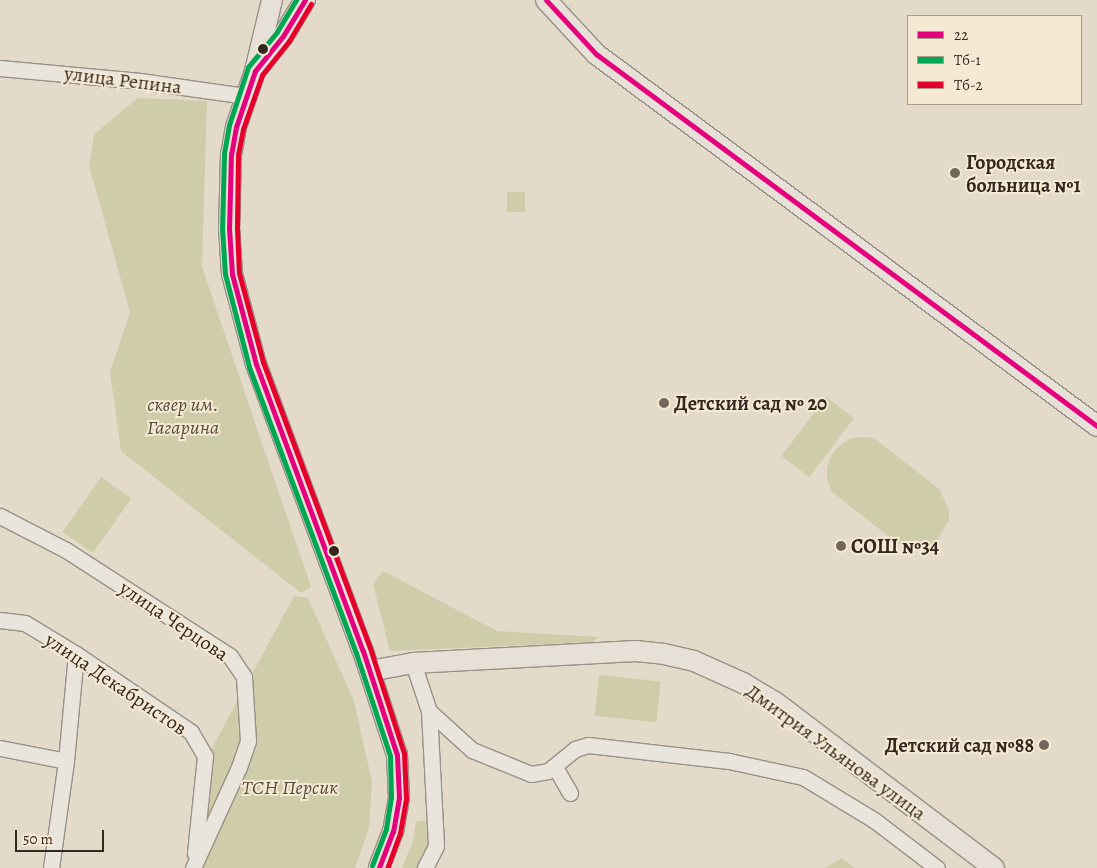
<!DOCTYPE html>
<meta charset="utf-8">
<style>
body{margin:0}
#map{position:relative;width:1097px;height:868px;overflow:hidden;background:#e4dac9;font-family:Alegreya,serif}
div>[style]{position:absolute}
.green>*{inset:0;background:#cfcca9;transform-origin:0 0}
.roads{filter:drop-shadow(1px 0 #989086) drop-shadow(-1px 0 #989086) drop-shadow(0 1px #989086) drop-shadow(0 -1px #989086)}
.minor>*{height:15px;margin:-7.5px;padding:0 7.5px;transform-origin:7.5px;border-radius:7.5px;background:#e9e4dc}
.major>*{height:20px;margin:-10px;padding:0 10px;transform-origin:10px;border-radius:10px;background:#e6e0d6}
.bus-1>*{height:5px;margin:-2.5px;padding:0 2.5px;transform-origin:2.5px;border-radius:2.5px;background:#e5007d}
.bus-2>*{height:5px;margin:-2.5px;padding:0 2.5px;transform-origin:2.5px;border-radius:2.5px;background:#00a651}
.bus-3>*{height:5px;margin:-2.5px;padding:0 2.5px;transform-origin:2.5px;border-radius:2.5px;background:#e4002b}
.dots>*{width:14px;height:14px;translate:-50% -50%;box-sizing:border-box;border:2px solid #f5e9d4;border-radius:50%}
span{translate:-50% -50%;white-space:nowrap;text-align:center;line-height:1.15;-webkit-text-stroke:4px #f5e9d4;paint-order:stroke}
.street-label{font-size:20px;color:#34271f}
.poi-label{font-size:20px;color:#34271f;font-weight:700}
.left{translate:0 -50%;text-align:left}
.right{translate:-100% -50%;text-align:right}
.park-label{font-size:20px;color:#564d3b;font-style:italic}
.legend{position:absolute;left:907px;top:15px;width:175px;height:90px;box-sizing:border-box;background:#f5e9d4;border:1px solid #a89b8c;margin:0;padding:6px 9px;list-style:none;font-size:15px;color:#34271f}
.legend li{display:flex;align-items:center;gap:10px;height:25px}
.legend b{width:25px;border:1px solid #a89b8c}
.scale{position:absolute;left:15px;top:830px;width:89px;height:22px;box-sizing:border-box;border:2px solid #34271f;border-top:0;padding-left:6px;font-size:15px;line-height:18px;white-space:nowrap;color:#34271f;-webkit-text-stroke:4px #f5e9d4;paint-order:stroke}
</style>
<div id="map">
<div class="green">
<div style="clip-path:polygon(138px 98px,207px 101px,202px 267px,311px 587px,301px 593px,121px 451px,110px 372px,130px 312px,89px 166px,94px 134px)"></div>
<div style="left:507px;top:192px;width:18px;height:20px"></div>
<div style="left:826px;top:397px;width:35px;height:74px;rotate:37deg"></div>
<div style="clip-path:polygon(862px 437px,874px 438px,939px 489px,949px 509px,949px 520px,938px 539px,929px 545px,918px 548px,907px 547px,897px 543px,832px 492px,827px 480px,827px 468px,831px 456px,839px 446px,849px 439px)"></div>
<div style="left:101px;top:477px;width:37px;height:67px;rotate:35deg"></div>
<div style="clip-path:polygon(383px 571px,497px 631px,599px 637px,593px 642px,390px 651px,373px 584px)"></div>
<div style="clip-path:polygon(294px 596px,308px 598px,354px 701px,372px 782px,369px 828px,355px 868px,198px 868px,212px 748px)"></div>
<div style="left:599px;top:675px;width:62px;height:41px;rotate:6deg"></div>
<div style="clip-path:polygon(421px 820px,427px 822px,428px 833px,426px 851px,419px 868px,402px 868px,413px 841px,416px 822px)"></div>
<div style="clip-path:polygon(842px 858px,855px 868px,825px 868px)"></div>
</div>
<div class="roads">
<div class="minor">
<div style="left:0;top:68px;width:141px;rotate:5.3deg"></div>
<div style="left:140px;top:81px;width:106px;rotate:8.1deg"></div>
<div style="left:0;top:516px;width:74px;rotate:27.3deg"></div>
<div style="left:66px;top:550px;width:195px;rotate:32.9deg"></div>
<div style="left:230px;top:656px;width:25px;rotate:56deg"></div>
<div style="left:244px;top:677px;width:64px;rotate:86.4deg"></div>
<div style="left:248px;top:741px;width:28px;rotate:109deg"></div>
<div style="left:239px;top:767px;width:111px;rotate:114.5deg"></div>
<div style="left:0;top:620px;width:25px;rotate:7deg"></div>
<div style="left:25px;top:623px;width:60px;rotate:31.3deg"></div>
<div style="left:76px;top:654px;width:139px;rotate:34.1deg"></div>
<div style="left:191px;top:732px;width:28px;rotate:60deg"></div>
<div style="left:205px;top:756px;width:98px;rotate:95.9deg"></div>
<div style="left:413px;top:663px;width:51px;rotate:71.6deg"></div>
<div style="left:429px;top:711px;width:135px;rotate:87deg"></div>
<div style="left:436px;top:846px;width:25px;rotate:117deg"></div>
<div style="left:429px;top:711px;width:58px;rotate:42.2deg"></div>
<div style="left:472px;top:750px;width:64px;rotate:22.1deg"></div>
<div style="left:531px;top:774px;width:17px;rotate:-10deg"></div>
<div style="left:548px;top:771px;width:35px;rotate:-39deg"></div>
<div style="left:575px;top:749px;width:14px;rotate:-17deg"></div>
<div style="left:588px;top:745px;width:142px;rotate:6.5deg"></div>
<div style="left:729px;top:761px;width:76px;rotate:12.2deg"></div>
<div style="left:803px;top:777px;width:83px;rotate:31.2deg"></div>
<div style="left:874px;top:820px;width:79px;rotate:37.3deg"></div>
<div style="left:0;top:748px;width:67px;rotate:11.1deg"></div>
<div style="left:555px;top:767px;width:30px;rotate:60deg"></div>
<div style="left:51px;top:868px;width:108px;rotate:-82deg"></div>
<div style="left:66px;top:761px;width:107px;rotate:-84.7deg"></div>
</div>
<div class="major">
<div style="left:272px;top:0;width:73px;rotate:103.5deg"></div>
<div style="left:255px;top:71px;width:59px;rotate:108.7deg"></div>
<div style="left:236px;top:127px;width:27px;rotate:100deg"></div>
<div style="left:231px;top:154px;width:74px;rotate:91.5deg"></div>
<div style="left:229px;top:228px;width:46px;rotate:86.3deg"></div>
<div style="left:232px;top:274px;width:93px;rotate:75.1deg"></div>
<div style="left:256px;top:364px;width:306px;rotate:69.6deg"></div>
<div style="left:363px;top:651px;width:109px;rotate:71.9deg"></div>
<div style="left:397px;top:755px;width:43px;rotate:87.3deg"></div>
<div style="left:399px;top:798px;width:34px;rotate:100deg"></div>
<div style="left:393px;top:831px;width:40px;rotate:111deg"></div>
<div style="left:546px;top:0;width:74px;rotate:47.2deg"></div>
<div style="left:596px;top:54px;width:624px;rotate:36.59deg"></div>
<div style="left:258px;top:67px;width:40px;rotate:-51deg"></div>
<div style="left:283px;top:36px;width:42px;rotate:-58.6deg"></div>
<div style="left:370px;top:671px;width:44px;rotate:-10.5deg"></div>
<div style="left:413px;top:663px;width:223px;rotate:-3.1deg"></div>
<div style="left:636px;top:651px;width:28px;rotate:6deg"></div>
<div style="left:664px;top:654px;width:31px;rotate:13deg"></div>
<div style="left:694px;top:661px;width:54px;rotate:24.2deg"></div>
<div style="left:743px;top:683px;width:37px;rotate:31deg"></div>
<div style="left:775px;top:702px;width:275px;rotate:37.2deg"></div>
</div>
</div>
<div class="bus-1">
<div style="left:305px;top:0;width:42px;rotate:121.4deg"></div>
<div style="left:283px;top:36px;width:45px;rotate:128.7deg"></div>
<div style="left:255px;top:71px;width:59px;rotate:108.7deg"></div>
<div style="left:236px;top:127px;width:27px;rotate:100deg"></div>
<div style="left:231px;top:154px;width:74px;rotate:91.5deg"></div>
<div style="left:229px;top:228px;width:46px;rotate:86.3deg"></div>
<div style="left:232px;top:274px;width:93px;rotate:75.1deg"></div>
<div style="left:256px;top:364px;width:306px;rotate:69.6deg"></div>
<div style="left:363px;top:651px;width:109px;rotate:71.9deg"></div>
<div style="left:397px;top:755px;width:43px;rotate:87.3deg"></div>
<div style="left:399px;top:798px;width:34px;rotate:100deg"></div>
<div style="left:393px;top:831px;width:40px;rotate:111deg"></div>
<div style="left:546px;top:0;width:74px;rotate:47.2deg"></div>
<div style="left:596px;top:54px;width:624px;rotate:36.59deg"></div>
</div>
<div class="bus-2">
<div style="left:296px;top:0;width:37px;rotate:121deg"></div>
<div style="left:277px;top:32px;width:45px;rotate:129.6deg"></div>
<div style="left:248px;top:67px;width:61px;rotate:108.1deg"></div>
<div style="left:229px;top:125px;width:29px;rotate:100deg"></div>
<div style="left:224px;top:154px;width:74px;rotate:91.5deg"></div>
<div style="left:222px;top:228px;width:46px;rotate:86.3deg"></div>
<div style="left:225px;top:274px;width:96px;rotate:75.5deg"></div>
<div style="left:249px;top:367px;width:305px;rotate:69.5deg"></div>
<div style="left:356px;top:653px;width:108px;rotate:71.7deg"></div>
<div style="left:390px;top:756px;width:41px;rotate:88.6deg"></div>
<div style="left:391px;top:797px;width:32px;rotate:99deg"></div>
<div style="left:386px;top:829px;width:39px;rotate:111deg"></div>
</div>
<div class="bus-3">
<div style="left:311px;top:4px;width:43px;rotate:120.7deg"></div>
<div style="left:289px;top:41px;width:43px;rotate:128.5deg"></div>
<div style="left:262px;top:75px;width:57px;rotate:109.4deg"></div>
<div style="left:243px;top:129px;width:26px;rotate:101deg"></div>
<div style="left:238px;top:155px;width:73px;rotate:90.8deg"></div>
<div style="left:237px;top:228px;width:45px;rotate:87.5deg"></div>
<div style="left:239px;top:273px;width:92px;rotate:74.9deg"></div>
<div style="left:263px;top:362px;width:305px;rotate:69.5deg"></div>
<div style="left:370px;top:648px;width:110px;rotate:72.1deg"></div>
<div style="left:404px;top:753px;width:46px;rotate:87.5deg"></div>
<div style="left:406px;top:799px;width:35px;rotate:100deg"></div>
<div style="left:400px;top:833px;width:37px;rotate:110deg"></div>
</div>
<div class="dots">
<div style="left:263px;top:49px;background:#34271f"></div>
<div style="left:955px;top:173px;background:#72665a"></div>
<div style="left:664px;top:403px;background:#72665a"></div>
<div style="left:841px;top:546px;background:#72665a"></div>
<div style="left:334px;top:551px;background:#34271f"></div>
<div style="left:1044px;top:745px;background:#72665a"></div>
</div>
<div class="street-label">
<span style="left:123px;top:80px;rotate:7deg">улица Репина</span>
<span style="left:174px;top:621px;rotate:34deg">улица Черцова</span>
<span style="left:116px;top:684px;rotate:34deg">улица Декабристов</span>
<span style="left:836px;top:752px;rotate:36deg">Дмитрия Ульянова улица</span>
</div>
<div class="poi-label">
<span class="left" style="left:966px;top:174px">Городская<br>больница №1</span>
<span class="left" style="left:674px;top:403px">Детский сад № 20</span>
<span class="left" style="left:851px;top:546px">СОШ №34</span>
<span class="right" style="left:1034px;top:745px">Детский сад №88</span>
</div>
<div class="park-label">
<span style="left:183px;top:416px">сквер им.<br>Гагарина</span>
<span style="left:290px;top:787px">ТСН Персик</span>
</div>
<ul class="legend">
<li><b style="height:6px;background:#e5007d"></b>22</li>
<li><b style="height:6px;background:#00a651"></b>Тб-1</li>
<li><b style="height:6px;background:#e4002b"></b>Тб-2</li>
</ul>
<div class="scale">50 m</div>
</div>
